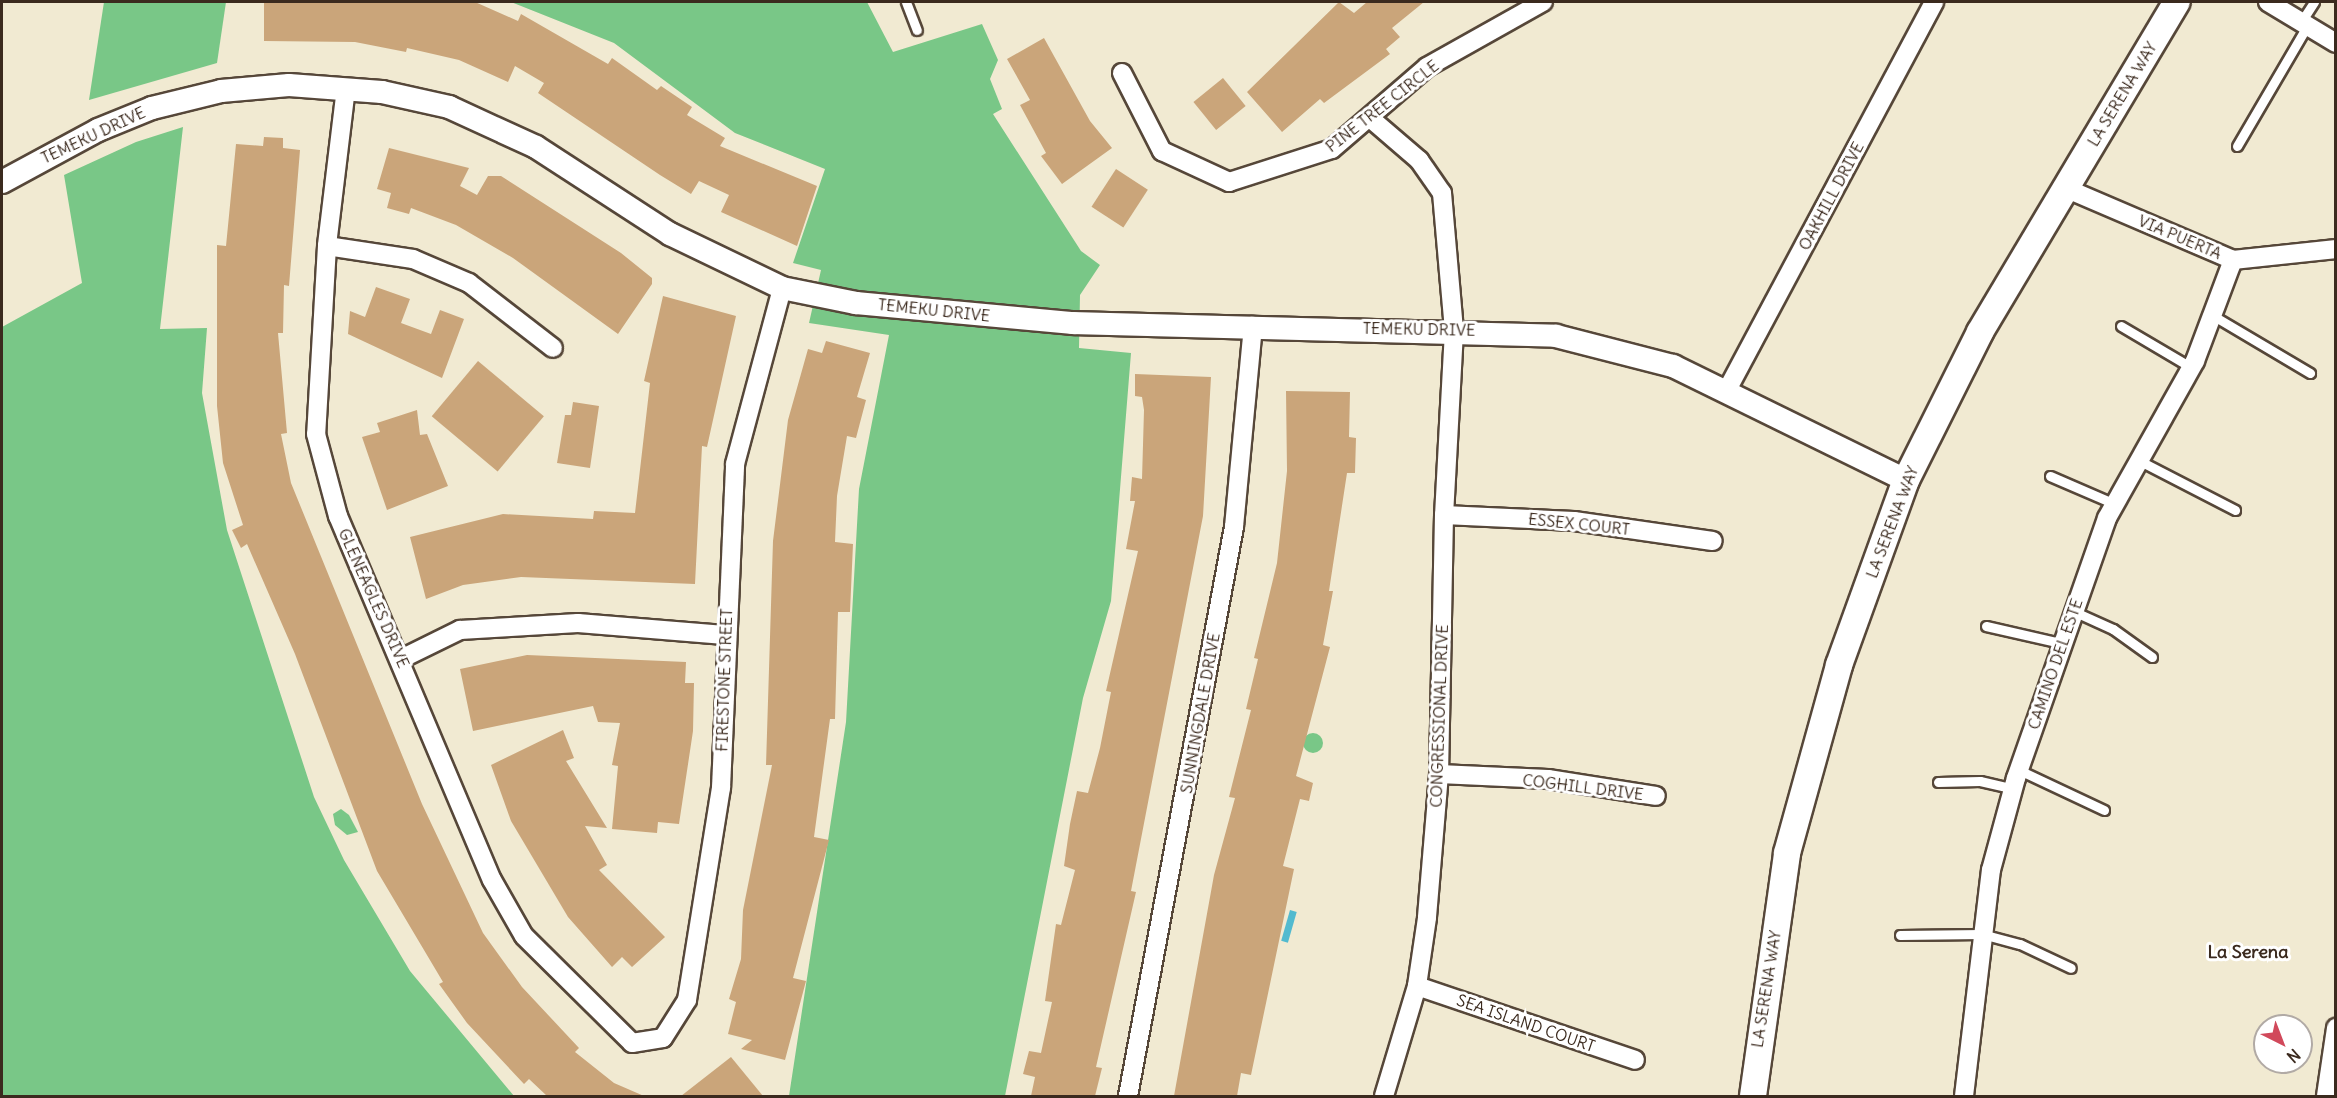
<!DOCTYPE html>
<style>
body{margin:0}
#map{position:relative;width:2337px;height:1098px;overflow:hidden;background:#f1ead2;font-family:Delius,sans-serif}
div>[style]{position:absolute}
.green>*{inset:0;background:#79c787}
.round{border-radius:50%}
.water>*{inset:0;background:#52bacf;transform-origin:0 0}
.building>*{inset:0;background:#caa57a;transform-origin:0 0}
.roads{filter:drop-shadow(2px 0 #564739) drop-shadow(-2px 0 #564739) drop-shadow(0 2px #564739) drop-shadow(0 -2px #564739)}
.service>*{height:9px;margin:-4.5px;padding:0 4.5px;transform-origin:4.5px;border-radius:4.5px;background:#fff}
.minor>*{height:18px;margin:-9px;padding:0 9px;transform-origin:9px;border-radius:9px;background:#fff}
.tertiary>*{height:22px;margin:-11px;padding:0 11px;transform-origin:11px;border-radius:11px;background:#fff}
.secondary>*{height:26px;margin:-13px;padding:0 13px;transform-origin:13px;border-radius:13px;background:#fff}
span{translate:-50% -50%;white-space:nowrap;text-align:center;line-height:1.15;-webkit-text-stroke:6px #fff;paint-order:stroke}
.street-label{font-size:16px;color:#3b2a1e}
.neighbourhood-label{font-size:18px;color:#3b2a1e;font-weight:700}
.frame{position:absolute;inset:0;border:3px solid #3b2a1e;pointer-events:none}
.north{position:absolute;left:2253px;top:1014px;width:60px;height:60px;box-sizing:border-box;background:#fff;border:2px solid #b1aaa5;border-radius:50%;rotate:138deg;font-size:16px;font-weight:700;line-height:24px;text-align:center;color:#3b2a1e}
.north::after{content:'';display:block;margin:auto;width:21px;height:27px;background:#d1495b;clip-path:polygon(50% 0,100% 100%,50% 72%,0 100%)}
</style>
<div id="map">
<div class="green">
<div style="clip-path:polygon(104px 2px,226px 2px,217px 63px,89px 100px)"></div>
<div style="clip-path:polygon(511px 2px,867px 2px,893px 52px,982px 24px,998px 60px,990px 79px,1002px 109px,993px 114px,1081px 251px,1100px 265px,1080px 295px,1079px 348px,1131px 353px,1111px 601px,1083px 698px,1005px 1096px,789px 1096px,846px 722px,859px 489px,889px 335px,809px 323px,821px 270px,793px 263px,825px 169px,735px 133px,614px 43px)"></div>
<div style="clip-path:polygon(183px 127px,160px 329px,207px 328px,202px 393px,227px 530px,314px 797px,344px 860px,410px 971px,514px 1096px,2px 1096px,2px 327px,82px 283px,64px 175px,136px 142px)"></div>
<div class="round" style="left:1303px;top:733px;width:20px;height:20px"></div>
<div style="clip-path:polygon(341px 809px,349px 815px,358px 832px,347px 835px,335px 825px,333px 814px)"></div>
</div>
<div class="water">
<div style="left:1290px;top:910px;width:7px;height:32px;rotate:16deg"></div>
</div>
<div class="building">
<div style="clip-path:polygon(264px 2px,475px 2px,518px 21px,521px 14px,608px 64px,612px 58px,657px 90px,661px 86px,692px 107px,687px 115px,725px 138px,720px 146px,817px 186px,797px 246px,721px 212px,729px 195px,699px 181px,691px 194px,660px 175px,538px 93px,544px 83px,515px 66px,508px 82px,459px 60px,407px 48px,406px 52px,355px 42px,264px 41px)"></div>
<div style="clip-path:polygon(1339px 2px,1354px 13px,1367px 2px,1424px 2px,1392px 28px,1400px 37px,1386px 49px,1390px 54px,1324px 103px,1320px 99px,1282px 132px,1247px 92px)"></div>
<div style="clip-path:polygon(1044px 38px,1090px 121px,1112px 148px,1062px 184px,1041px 156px,1046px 153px,1020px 105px,1030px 100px,1007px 59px)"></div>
<div style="left:1223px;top:78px;width:36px;height:38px;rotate:51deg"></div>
<div style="clip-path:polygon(264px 137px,283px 138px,283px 148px,300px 150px,289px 286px,284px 285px,283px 333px,278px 333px,287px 433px,281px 434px,291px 483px,422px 804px,483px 933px,522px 987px,579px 1048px,575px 1052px,614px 1083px,644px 1096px,547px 1096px,529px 1079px,524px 1084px,467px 1023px,439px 984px,443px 982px,377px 871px,295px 654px,247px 544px,241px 548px,232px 530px,243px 525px,223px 463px,217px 406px,217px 245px,226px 246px,236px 144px,263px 146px)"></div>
<div style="clip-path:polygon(389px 148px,469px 168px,460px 186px,477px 195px,488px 176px,501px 176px,621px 253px,652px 278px,652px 284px,618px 334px,513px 258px,456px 225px,411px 208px,409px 214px,387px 208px,391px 193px,377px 189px)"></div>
<div style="left:1116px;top:169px;width:38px;height:45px;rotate:33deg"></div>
<div style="clip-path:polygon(376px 287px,410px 299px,401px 323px,431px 334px,440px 310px,464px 319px,442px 378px,348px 334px,350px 311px,365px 317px)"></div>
<div style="clip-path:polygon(663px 296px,736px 316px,707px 447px,702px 446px,695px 584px,521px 577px,463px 585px,426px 599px,410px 537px,503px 514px,593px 519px,594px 511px,635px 513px,650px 383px,644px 381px)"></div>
<div style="clip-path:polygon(826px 341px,870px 353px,857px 397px,866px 400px,856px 438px,847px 436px,837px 496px,835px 542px,853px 544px,850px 612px,838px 612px,835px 719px,830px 719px,814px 837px,829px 840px,793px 978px,806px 981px,785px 1060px,741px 1049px,752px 1040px,728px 1034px,736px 1002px,729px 999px,741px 959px,743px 910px,772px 765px,766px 765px,773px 541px,788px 420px,808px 349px,822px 353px)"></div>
<div style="left:478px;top:361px;width:86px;height:72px;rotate:40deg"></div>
<div style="clip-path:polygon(1135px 374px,1211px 377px,1203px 516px,1131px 891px,1136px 892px,1096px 1067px,1102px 1068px,1095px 1096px,1031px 1096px,1035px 1077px,1023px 1074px,1029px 1051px,1041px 1053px,1052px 1002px,1045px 1001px,1056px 924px,1061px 925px,1075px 870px,1064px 866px,1070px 824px,1077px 791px,1088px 793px,1100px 748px,1111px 692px,1106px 691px,1138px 551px,1126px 549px,1135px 501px,1130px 501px,1132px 477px,1142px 479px,1144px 410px,1142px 397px,1135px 396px)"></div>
<div style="clip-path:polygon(1286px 391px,1350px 392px,1349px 437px,1356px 438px,1355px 473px,1347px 473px,1329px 591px,1333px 591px,1323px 645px,1330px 647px,1296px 776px,1313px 783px,1309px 801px,1300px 799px,1283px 866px,1294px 869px,1251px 1075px,1241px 1073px,1237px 1096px,1174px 1096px,1214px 875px,1235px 798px,1229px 797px,1251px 710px,1246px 709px,1258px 659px,1254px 658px,1277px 563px,1287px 471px)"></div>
<div style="clip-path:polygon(573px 402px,599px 406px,590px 468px,557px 463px,565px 415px,571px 415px)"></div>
<div style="clip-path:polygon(417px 410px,420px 435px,427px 434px,448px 486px,387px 510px,362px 437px,380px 432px,377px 423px)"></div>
<div style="clip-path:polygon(527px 655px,686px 662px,685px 683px,694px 683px,693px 731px,679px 824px,658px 822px,657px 833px,612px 829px,618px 766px,612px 765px,620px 723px,598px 722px,593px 706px,473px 731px,460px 669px)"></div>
<div style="clip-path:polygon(563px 730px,574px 758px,566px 761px,607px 828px,585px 826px,607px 865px,599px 870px,665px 937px,632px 967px,622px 957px,612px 967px,568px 917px,511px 821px,491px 765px)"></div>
<div style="clip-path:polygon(731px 1057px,763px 1096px,681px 1096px)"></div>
</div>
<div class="roads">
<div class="service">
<div style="left:906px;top:2px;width:30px;rotate:69deg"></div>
<div style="left:2301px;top:22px;width:24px;rotate:-57deg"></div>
<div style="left:2237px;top:146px;width:139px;rotate:-59.7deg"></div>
<div style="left:2212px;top:315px;width:114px;rotate:30.6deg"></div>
<div style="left:2121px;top:326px;width:82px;rotate:30.6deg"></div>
<div style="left:2140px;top:461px;width:107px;rotate:27.3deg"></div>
<div style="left:2050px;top:476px;width:71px;rotate:23.3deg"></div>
<div style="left:2073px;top:611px;width:44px;rotate:24.2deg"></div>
<div style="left:2113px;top:629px;width:48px;rotate:35.7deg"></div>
<div style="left:1986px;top:626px;width:77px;rotate:12.8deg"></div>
<div style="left:2019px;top:770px;width:94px;rotate:25.2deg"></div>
<div style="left:1938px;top:782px;width:42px;rotate:-1.4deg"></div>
<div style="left:1980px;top:781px;width:35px;rotate:13deg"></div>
<div style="left:1900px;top:935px;width:82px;rotate:-0.7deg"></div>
<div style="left:1982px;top:934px;width:39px;rotate:15deg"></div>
<div style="left:2020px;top:944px;width:56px;rotate:25.2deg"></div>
</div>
<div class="minor">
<div style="left:2268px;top:2px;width:79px;rotate:31.1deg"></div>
<div style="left:1122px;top:73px;width:88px;rotate:62.9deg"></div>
<div style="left:1162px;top:151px;width:74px;rotate:24.8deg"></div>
<div style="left:1229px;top:182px;width:108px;rotate:-17.8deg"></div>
<div style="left:1332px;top:149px;width:125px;rotate:-40.8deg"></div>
<div style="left:1427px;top:67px;width:133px;rotate:-29.3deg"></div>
<div style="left:346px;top:88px;width:159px;rotate:96.9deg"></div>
<div style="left:327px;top:246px;width:188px;rotate:93.3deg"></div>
<div style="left:316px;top:434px;width:85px;rotate:75deg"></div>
<div style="left:338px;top:516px;width:395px;rotate:67.1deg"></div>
<div style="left:492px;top:880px;width:64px;rotate:60.3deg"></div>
<div style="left:524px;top:936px;width:152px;rotate:44.7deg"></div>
<div style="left:632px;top:1043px;width:31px;rotate:-9deg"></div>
<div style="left:663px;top:1038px;width:45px;rotate:-57.7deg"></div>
<div style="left:687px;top:1000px;width:215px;rotate:-80.9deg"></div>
<div style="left:721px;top:788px;width:324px;rotate:-87.5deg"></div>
<div style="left:735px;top:464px;width:182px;rotate:-75deg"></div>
<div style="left:1370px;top:118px;width:65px;rotate:40.6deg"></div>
<div style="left:1419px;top:160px;width:40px;rotate:55.1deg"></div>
<div style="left:1442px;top:193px;width:139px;rotate:85deg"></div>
<div style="left:1454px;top:331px;width:184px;rotate:93.1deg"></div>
<div style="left:1444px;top:515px;width:259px;rotate:91.1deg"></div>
<div style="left:1439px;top:774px;width:144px;rotate:94.8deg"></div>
<div style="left:1427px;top:918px;width:69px;rotate:98.4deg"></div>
<div style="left:1417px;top:986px;width:115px;rotate:106.7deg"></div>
<div style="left:2065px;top:188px;width:183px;rotate:23.2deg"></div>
<div style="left:2233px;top:260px;width:104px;rotate:-6.1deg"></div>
<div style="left:327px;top:246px;width:87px;rotate:8.6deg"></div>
<div style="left:413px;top:259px;width:61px;rotate:23.2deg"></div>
<div style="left:469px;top:283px;width:106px;rotate:37.7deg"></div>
<div style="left:1727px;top:390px;width:440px;rotate:-61.9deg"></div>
<div style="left:1444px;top:515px;width:130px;rotate:2.6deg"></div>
<div style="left:1574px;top:521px;width:140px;rotate:8.2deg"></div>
<div style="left:401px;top:659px;width:66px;rotate:-26.2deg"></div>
<div style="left:460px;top:630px;width:118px;rotate:-3.4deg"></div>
<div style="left:578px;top:623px;width:147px;rotate:4.7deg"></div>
<div style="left:1439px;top:774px;width:109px;rotate:2.6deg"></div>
<div style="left:1548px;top:779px;width:109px;rotate:8.9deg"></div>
<div style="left:1417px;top:986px;width:230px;rotate:18.7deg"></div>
<div style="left:1128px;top:1096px;width:579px;rotate:-79.45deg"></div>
<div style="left:1234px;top:527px;width:202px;rotate:-84.6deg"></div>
<div style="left:1964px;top:1096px;width:228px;rotate:-83.2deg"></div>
<div style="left:1991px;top:870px;width:95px;rotate:-74.8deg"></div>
<div style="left:2016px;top:778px;width:275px;rotate:-70.7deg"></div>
<div style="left:2107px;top:518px;width:180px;rotate:-60.7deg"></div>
<div style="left:2195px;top:361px;width:108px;rotate:-69.4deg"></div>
<div style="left:2326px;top:1096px;width:69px;rotate:-81.6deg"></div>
</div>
<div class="tertiary">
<div style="left:2px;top:182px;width:109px;rotate:-28.4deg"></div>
<div style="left:98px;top:130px;width:58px;rotate:-22.2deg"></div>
<div style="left:152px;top:108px;width:71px;rotate:-13.8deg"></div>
<div style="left:221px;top:91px;width:68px;rotate:-5deg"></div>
<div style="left:289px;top:85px;width:93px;rotate:4.3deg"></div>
<div style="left:382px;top:92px;width:69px;rotate:12.6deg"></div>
<div style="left:449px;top:107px;width:96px;rotate:24.7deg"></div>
<div style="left:536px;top:147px;width:160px;rotate:33deg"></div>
<div style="left:670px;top:234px;width:124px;rotate:25.7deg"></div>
<div style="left:782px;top:288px;width:76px;rotate:11.5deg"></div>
<div style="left:856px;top:303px;width:218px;rotate:5.3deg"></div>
<div style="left:1073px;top:323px;width:483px;rotate:1.5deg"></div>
<div style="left:1556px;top:336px;width:121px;rotate:14.4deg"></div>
<div style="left:1673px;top:366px;width:259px;rotate:26.1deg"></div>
</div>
<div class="secondary">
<div style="left:1753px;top:1096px;width:245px;rotate:-82deg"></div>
<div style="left:1787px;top:853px;width:195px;rotate:-74.5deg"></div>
<div style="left:1839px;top:665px;width:197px;rotate:-70.1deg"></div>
<div style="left:1906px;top:480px;width:165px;rotate:-63.4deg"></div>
<div style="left:1980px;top:332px;width:384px;rotate:-59.2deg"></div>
</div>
</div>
<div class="street-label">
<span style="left:2122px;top:94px;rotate:-59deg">LA SERENA WAY</span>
<span style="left:1382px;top:106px;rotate:-38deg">PINE TREE CIRCLE</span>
<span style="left:93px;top:135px;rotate:-25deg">TEMEKU DRIVE</span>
<span style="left:1831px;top:196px;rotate:-62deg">OAKHILL DRIVE</span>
<span style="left:2180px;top:237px;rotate:23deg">VIA PUERTA</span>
<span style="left:934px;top:310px;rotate:6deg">TEMEKU DRIVE</span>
<span style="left:1419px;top:329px;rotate:1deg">TEMEKU DRIVE</span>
<span style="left:1892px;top:522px;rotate:-69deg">LA SERENA WAY</span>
<span style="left:1579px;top:524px;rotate:6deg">ESSEX COURT</span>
<span style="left:374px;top:598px;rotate:66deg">GLENEAGLES DRIVE</span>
<span style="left:2055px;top:664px;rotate:-71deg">CAMINO DEL ESTE</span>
<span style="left:724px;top:680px;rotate:-88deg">FIRESTONE STREET</span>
<span style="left:1200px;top:713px;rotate:-80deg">SUNNINGDALE DRIVE</span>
<span style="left:1439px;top:716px;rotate:-88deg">CONGRESSIONAL DRIVE</span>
<span style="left:1583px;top:787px;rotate:7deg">COGHILL DRIVE</span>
<span style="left:1766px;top:989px;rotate:-81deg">LA SERENA WAY</span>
<span style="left:1526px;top:1023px;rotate:19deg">SEA ISLAND COURT</span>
</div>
<div class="neighbourhood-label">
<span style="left:2248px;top:952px">La Serena</span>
</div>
<div class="frame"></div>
<div class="north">N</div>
</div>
